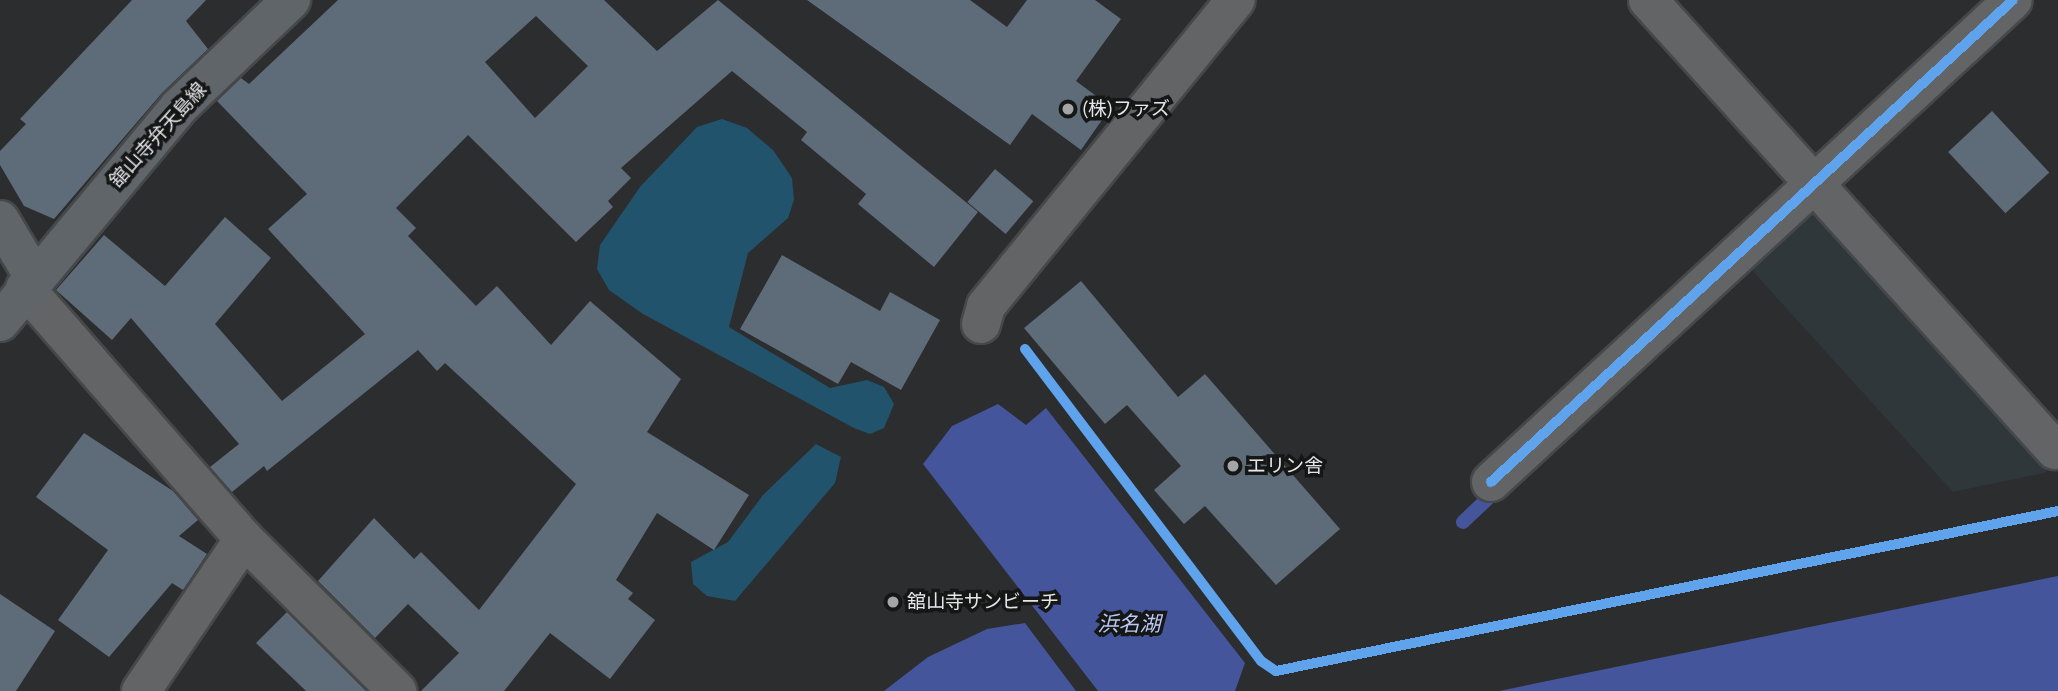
<!DOCTYPE html>
<meta charset="utf-8">
<style>
body{margin:0}
#map{position:relative;width:2058px;height:691px;overflow:hidden;background:#2c2d2e;font-family:Ubuntu,"Noto Sans JP",sans-serif}
div>[style]{position:absolute}
.built>*{inset:0;background:#2f373b}
.forest>*{inset:0;background:#22536c}
.water>*{inset:0;background:#45559b}
.stream>*{height:14px;margin:-7px;padding:0 7px;transform-origin:7px;border-radius:7px;background:#45559b}
.building>*{inset:0;background:#5e6b79;transform-origin:0 0}
.roads{filter:drop-shadow(2px 0 #464849) drop-shadow(-2px 0 #464849) drop-shadow(0 2px #464849) drop-shadow(0 -2px #464849)}
.minor>*{height:38px;margin:-19px;padding:0 19px;transform-origin:19px;border-radius:19px;background:#636465}
.major>*{height:38px;margin:-19px;padding:0 19px;transform-origin:19px;border-radius:19px;background:#5f6568}
.cycleway>*{height:10px;margin:-5px;padding:0 5px;transform-origin:5px;border-radius:5px;background:#60a3ed}
.dots>*{width:19px;height:19px;translate:-50% -50%;box-sizing:border-box;border:4px solid #151616;border-radius:50%}
span{translate:-50% -50%;white-space:nowrap;text-align:center;line-height:1.15;-webkit-text-stroke:7px #151616;paint-order:stroke}
.poi-label{font-size:19px;color:#e4e6e7}
.left{translate:0 -50%;text-align:left}
.street-label{font-size:19px;color:#e4e6e7}
.water-label{font-size:21px;color:#bcc9f4;font-style:italic}
</style>
<div id="map">
<div class="built">
<div style="clip-path:polygon(1816px 205px,2052px 466px,2044px 473px,1953px 492px,1749px 267px)"></div>
</div>
<div class="forest">
<div style="clip-path:polygon(722px 119px,747px 128px,773px 150px,792px 178px,794px 200px,788px 218px,748px 253px,729px 327px,830px 388px,867px 380px,884px 387px,894px 404px,884px 428px,870px 434px,854px 428px,643px 314px,609px 290px,597px 269px,600px 245px,640px 187px,697px 127px)"></div>
<div style="clip-path:polygon(816px 444px,841px 457px,835px 483px,735px 601px,707px 596px,693px 584px,691px 562px,728px 542px,763px 495px)"></div>
</div>
<div class="water">
<div style="clip-path:polygon(998px 404px,1026px 425px,1046px 408px,1245px 663px,1235px 691px,1098px 691px,923px 464px,952px 426px)"></div>
<div style="clip-path:polygon(2058px 576px,2058px 691px,1499px 691px)"></div>
<div style="clip-path:polygon(1025px 623px,1076px 691px,884px 691px,928px 657px,987px 629px)"></div>
</div>
<div class="stream">
<div style="left:1463px;top:522px;width:51px;rotate:-43.4deg"></div>
</div>
<div class="building">
<div style="clip-path:polygon(132px 0,206px 0,186px 21px,208px 49px,162px 93px,54px 219px,24px 206px,0 165px,0 151px,26px 124px,20px 119px)"></div>
<div style="clip-path:polygon(evenodd,338px 0,604px 0,657px 51px,718px 0,978px 212px,934px 267px,858px 204px,866px 194px,801px 140px,807px 132px,732px 71px,621px 168px,631px 178px,608px 201px,613px 207px,576px 242px,468px 135px,396px 208px,416px 228px,408px 236px,476px 306px,497px 286px,551px 345px,590px 301px,681px 379px,647px 432px,749px 495px,714px 550px,657px 513px,616px 580px,633px 593px,628px 599px,655px 620px,610px 679px,550px 633px,504px 691px,421px 691px,459px 653px,408px 604px,375px 638px,318px 581px,374px 518px,414px 559px,421px 552px,479px 610px,576px 484px,445px 363px,437px 371px,418px 350px,267px 471px,264px 466px,232px 492px,210px 467px,239px 444px,131px 318px,112px 340px,56px 290px,104px 235px,165px 286px,225px 217px,271px 258px,215px 324px,282px 401px,365px 334px,268px 229px,307px 194px,217px 101px,241px 78px,249px 84px,338px 0,536px 16px,588px 66px,535px 118px,485px 62px,536px 16px)"></div>
<div style="clip-path:polygon(807px 0,970px 0,1007px 27px,1027px 0,1095px 0,1121px 19px,1076px 81px,1111px 107px,1081px 150px,1032px 114px,1010px 145px)"></div>
<div style="left:1992px;top:111px;width:84px;height:60px;rotate:47deg"></div>
<div style="left:995px;top:169px;width:50px;height:43px;rotate:40deg"></div>
<div style="clip-path:polygon(782px 255px,880px 311px,890px 292px,940px 320px,901px 390px,851px 362px,838px 384px,740px 329px)"></div>
<div style="clip-path:polygon(1081px 281px,1178px 397px,1205px 374px,1340px 529px,1276px 585px,1205px 506px,1184px 524px,1154px 490px,1181px 466px,1127px 405px,1105px 424px,1024px 328px)"></div>
<div style="clip-path:polygon(84px 433px,173px 491px,198px 520px,179px 536px,207px 554px,183px 590px,172px 583px,109px 657px,58px 620px,108px 550px,36px 497px)"></div>
<div style="clip-path:polygon(0 594px,55px 631px,16px 691px,0 691px)"></div>
<div style="clip-path:polygon(287px 612px,366px 691px,306px 691px,282px 668px,256px 643px)"></div>
</div>
<div class="roads">
<div class="minor">
<div style="left:1648px;top:0;width:607px;rotate:47.87deg"></div>
<div style="left:25px;top:288px;width:333px;rotate:48.9deg"></div>
<div style="left:244px;top:539px;width:184px;rotate:124.1deg"></div>
<div style="left:981px;top:324px;width:19px;rotate:-74deg"></div>
<div style="left:986px;top:306px;width:395px;rotate:-50.8deg"></div>
<div style="left:1491px;top:482px;width:710px;rotate:-42.72deg"></div>
<div style="left:244px;top:539px;width:216px;rotate:44.8deg"></div>
</div>
<div class="major">
<div style="left:0;top:220px;width:66px;rotate:59.2deg"></div>
<div style="left:0;top:322px;width:280px;rotate:-50.2deg"></div>
<div style="left:179px;top:107px;width:155px;rotate:-43.7deg"></div>
</div>
</div>
<div class="cycleway">
<div style="left:1025px;top:349px;width:391px;rotate:52.9deg"></div>
<div style="left:1261px;top:661px;width:18px;rotate:34deg"></div>
<div style="left:1276px;top:671px;width:798px;rotate:-11.56deg"></div>
<div style="left:1491px;top:482px;width:710px;rotate:-42.72deg"></div>
</div>
<div class="dots">
<div style="left:1068px;top:109px;background:#a4a5a6"></div>
<div style="left:1233px;top:466px;background:#a4a5a6"></div>
<div style="left:893px;top:602px;background:#a4a5a6"></div>
</div>
<div class="poi-label">
<span class="left" style="left:1082px;top:109px">(株)ファズ</span>
<span class="left" style="left:1247px;top:466px">エリン舎</span>
<span class="left" style="left:907px;top:602px">舘山寺サンビーチ</span>
</div>
<div class="street-label">
<span style="left:158px;top:135px;rotate:-48deg">舘山寺弁天島線</span>
</div>
<div class="water-label">
<span style="left:1129px;top:623px">浜名湖</span>
</div>
</div>
